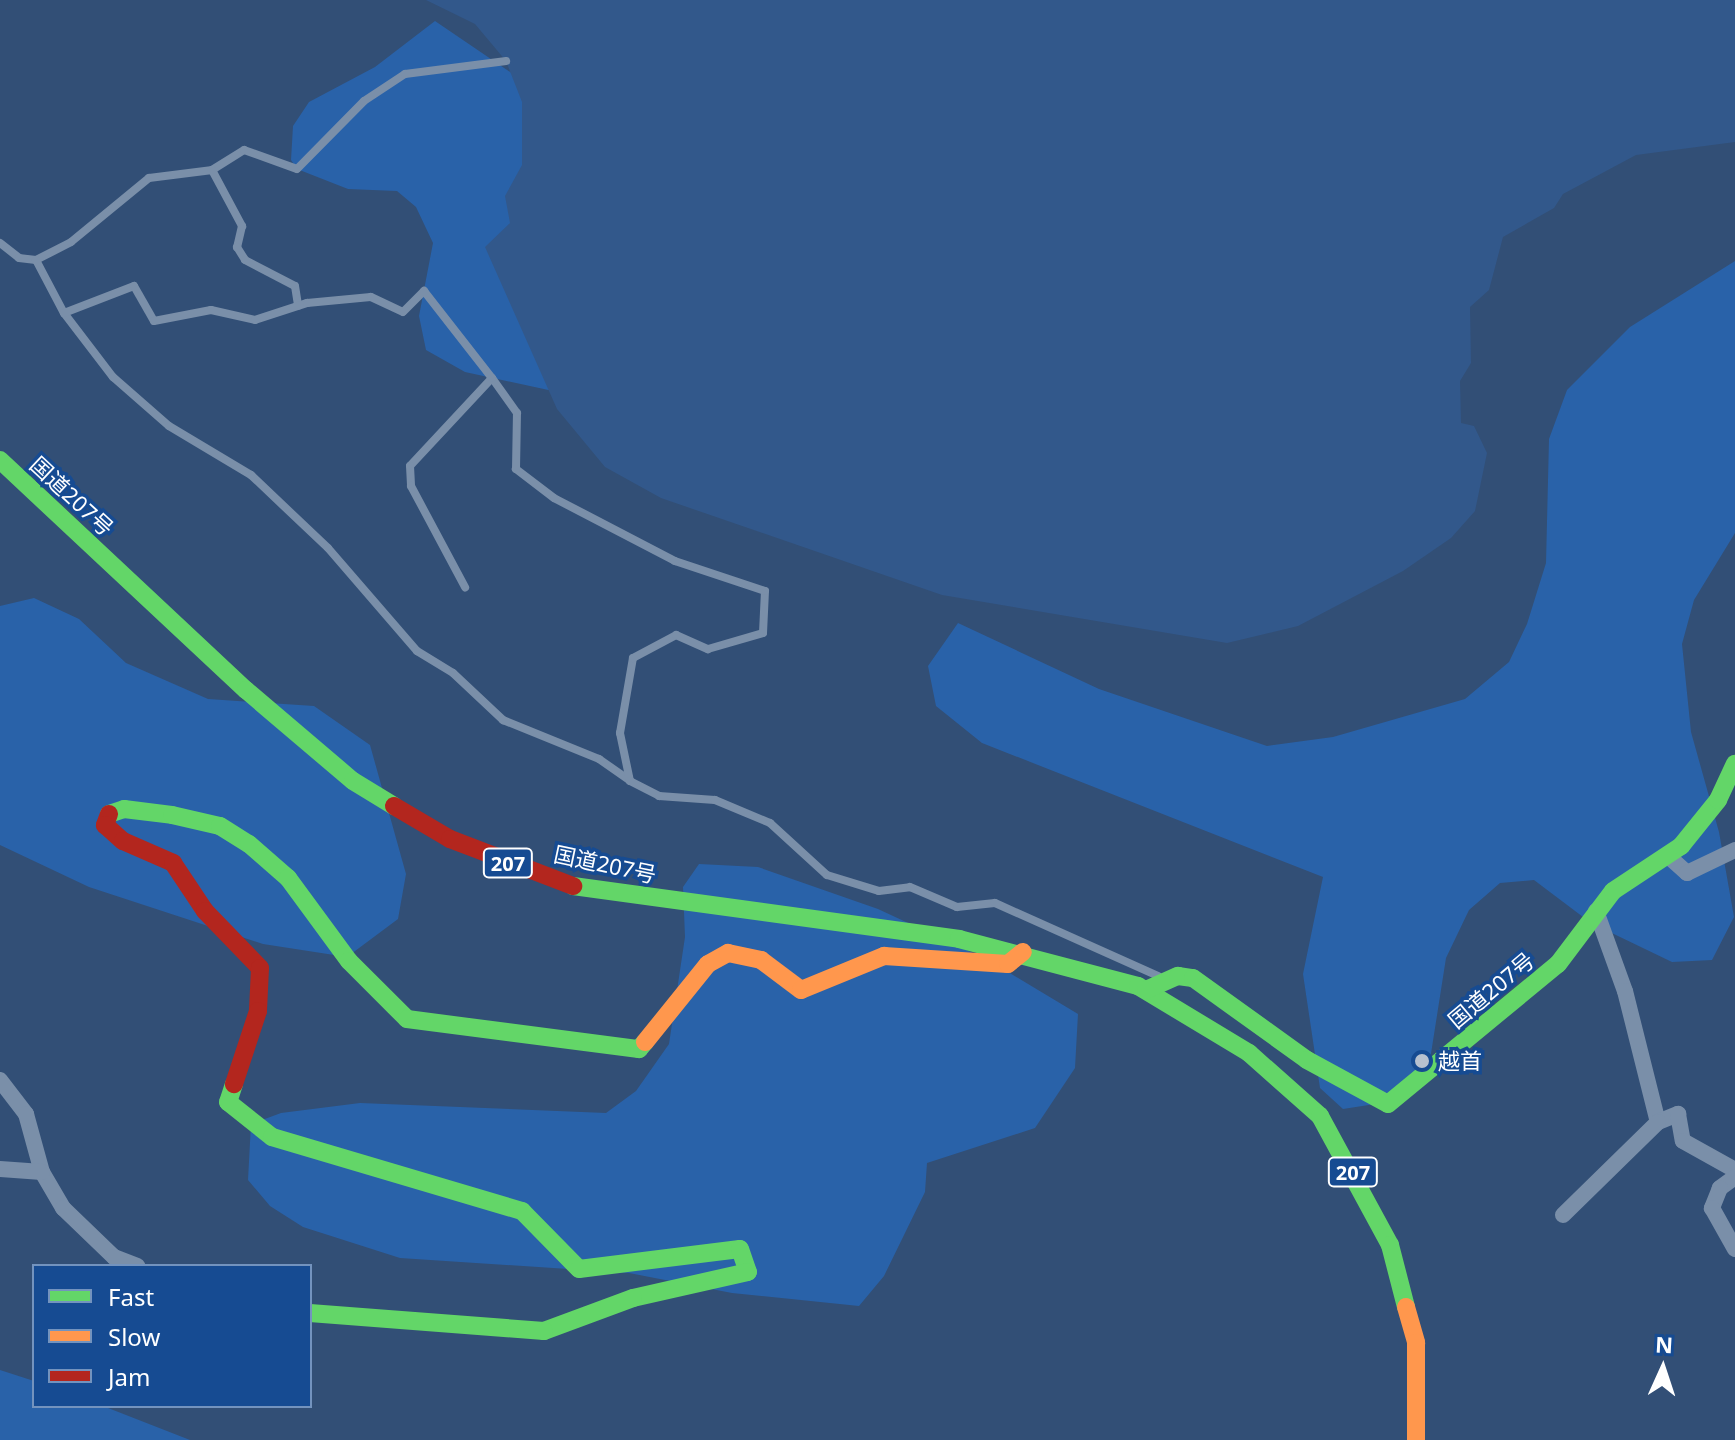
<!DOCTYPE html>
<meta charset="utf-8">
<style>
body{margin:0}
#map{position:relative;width:1735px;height:1440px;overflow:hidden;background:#324f76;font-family:"Noto Sans","Noto Sans JP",sans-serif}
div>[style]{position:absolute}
.green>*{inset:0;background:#2962a9}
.water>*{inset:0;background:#32588b}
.lane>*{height:8px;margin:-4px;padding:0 4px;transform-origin:4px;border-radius:4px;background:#7a8fa9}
.street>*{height:16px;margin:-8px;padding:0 8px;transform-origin:8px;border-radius:8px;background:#7a8fa9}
.fast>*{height:18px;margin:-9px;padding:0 9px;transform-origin:9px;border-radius:9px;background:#63d668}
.slow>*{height:18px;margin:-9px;padding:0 9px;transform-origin:9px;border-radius:9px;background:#ff974d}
.jam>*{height:18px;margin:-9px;padding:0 9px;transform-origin:9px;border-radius:9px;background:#b3261e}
.dots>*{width:22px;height:22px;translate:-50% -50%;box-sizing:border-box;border:4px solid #164b92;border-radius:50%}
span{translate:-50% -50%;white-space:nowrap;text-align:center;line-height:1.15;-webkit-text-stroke:7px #164b92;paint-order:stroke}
.shield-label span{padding:2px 6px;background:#164b92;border:2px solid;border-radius:6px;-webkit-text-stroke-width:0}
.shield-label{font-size:20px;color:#fff;font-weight:700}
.street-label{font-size:22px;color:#fff}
.poi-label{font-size:22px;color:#fff}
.left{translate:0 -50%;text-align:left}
.legend{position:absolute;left:32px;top:1264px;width:280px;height:144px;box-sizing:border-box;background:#164b92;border:2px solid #7393be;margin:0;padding:10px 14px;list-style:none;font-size:24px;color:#fff}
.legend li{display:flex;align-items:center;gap:16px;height:40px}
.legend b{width:40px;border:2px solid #7393be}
.north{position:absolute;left:1623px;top:1328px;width:80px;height:80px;-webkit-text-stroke:6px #164b92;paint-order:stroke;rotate:3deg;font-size:22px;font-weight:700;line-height:32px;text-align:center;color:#fff}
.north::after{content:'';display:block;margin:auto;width:28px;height:36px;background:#fff;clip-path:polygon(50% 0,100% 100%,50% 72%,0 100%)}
</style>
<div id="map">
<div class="green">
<div style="clip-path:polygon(435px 21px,513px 74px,550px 149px,553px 391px,465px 372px,426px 350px,419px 316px,433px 243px,416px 207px,397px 191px,348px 189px,297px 169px,291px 160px,293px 126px,309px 102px,375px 67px)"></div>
<div style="clip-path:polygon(1735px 261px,1735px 533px,1694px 600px,1682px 644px,1691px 732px,1719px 832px,1734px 917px,1712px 960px,1672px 962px,1591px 923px,1534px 880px,1500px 883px,1469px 910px,1446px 958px,1430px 1060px,1388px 1102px,1343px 1109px,1320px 1088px,1303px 974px,1323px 877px,982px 743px,936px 706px,928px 666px,958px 623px,1099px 689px,1267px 746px,1333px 737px,1465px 699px,1509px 662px,1527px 624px,1546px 563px,1549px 439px,1567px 390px,1630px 327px)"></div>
<div style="clip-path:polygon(34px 598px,79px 619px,126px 663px,208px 699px,314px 706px,370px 745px,406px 874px,398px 919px,347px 957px,263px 944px,89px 887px,0 845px,0 606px)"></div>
<div style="clip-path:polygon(699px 864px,758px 867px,878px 909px,988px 960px,1078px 1014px,1075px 1068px,1035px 1128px,927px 1163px,925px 1192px,884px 1276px,859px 1306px,732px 1293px,629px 1273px,400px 1258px,303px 1227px,270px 1206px,248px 1180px,251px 1124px,281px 1113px,360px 1103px,606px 1113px,636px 1091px,669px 1044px,685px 937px,683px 887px)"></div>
<div style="clip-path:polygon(0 1370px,34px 1381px,34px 1406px,103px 1406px,190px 1440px,0 1440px)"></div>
</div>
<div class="water">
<div style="clip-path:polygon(426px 0,1735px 0,1735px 142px,1636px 155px,1563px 194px,1554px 208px,1503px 237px,1489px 290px,1470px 307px,1471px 363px,1460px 381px,1461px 423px,1474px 426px,1487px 453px,1475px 511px,1451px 538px,1403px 571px,1298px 626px,1227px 643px,942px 595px,661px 498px,605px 467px,557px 409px,485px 247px,510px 223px,505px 196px,522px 165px,522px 102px,506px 61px,475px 24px)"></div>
</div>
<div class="lane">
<div style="left:212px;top:170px;width:38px;rotate:-32deg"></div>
<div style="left:244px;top:150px;width:56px;rotate:19.7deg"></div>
<div style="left:297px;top:169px;width:95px;rotate:-45.4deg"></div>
<div style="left:364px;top:101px;width:49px;rotate:-33.4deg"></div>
<div style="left:405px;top:74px;width:102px;rotate:-7.3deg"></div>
<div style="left:0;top:243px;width:24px;rotate:38deg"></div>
<div style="left:19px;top:258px;width:17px;rotate:7deg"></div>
<div style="left:36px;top:260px;width:39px;rotate:-27deg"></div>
<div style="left:71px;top:242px;width:101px;rotate:-39.4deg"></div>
<div style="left:149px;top:178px;width:64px;rotate:-7.2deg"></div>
<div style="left:212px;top:170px;width:64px;rotate:61.8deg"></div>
<div style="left:242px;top:226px;width:22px;rotate:103deg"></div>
<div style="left:237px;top:247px;width:15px;rotate:58deg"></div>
<div style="left:245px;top:260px;width:56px;rotate:27.5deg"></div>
<div style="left:295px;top:286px;width:20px;rotate:81deg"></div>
<div style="left:36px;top:260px;width:60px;rotate:62.2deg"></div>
<div style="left:64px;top:313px;width:81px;rotate:52.6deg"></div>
<div style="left:113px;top:377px;width:74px;rotate:41.2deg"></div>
<div style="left:169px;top:426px;width:96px;rotate:30.9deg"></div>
<div style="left:251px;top:475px;width:106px;rotate:43.5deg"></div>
<div style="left:328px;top:548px;width:136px;rotate:49.2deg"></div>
<div style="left:417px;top:651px;width:42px;rotate:31.4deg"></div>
<div style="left:453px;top:673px;width:69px;rotate:43.2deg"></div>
<div style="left:503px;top:720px;width:104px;rotate:22.1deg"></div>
<div style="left:599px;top:759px;width:38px;rotate:35deg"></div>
<div style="left:630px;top:781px;width:49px;rotate:-101.8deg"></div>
<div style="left:620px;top:733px;width:76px;rotate:-80.2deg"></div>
<div style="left:633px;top:658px;width:49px;rotate:-28.1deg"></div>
<div style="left:676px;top:635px;width:35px;rotate:24deg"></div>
<div style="left:708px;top:649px;width:57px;rotate:-16.2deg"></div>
<div style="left:763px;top:633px;width:42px;rotate:-87.3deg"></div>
<div style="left:765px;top:591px;width:95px;rotate:-161.6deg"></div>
<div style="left:675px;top:561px;width:136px;rotate:-152.5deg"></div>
<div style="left:554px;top:498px;width:48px;rotate:-142.7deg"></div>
<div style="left:516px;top:469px;width:56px;rotate:-89deg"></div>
<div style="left:517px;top:413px;width:43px;rotate:-125.5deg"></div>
<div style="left:492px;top:378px;width:120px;rotate:133deg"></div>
<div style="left:410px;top:466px;width:20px;rotate:87deg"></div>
<div style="left:411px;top:486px;width:115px;rotate:61.9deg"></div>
<div style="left:64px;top:313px;width:75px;rotate:-21.1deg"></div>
<div style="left:134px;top:286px;width:40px;rotate:60.3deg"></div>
<div style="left:154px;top:321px;width:58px;rotate:-10.9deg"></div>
<div style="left:211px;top:310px;width:45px;rotate:12.8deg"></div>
<div style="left:255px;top:320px;width:55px;rotate:-18.1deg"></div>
<div style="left:307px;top:303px;width:64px;rotate:-5.4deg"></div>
<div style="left:371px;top:297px;width:35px;rotate:25deg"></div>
<div style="left:403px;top:312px;width:30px;rotate:-45deg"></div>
<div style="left:424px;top:291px;width:110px;rotate:52deg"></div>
<div style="left:630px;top:781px;width:33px;rotate:27deg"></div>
<div style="left:659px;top:796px;width:56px;rotate:4.1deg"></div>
<div style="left:715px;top:800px;width:60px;rotate:22.7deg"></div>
<div style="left:770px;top:823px;width:77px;rotate:42.4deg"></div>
<div style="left:827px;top:875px;width:54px;rotate:17.1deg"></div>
<div style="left:879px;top:891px;width:31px;rotate:-7deg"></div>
<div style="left:910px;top:887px;width:51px;rotate:23.1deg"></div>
<div style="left:957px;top:907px;width:38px;rotate:-6deg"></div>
<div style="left:995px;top:903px;width:179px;rotate:24.1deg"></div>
</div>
<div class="street">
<div style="left:1667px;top:855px;width:27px;rotate:42deg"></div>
<div style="left:1687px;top:873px;width:53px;rotate:-25.6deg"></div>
<div style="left:1596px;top:911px;width:85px;rotate:70.1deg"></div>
<div style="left:1625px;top:991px;width:135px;rotate:75.9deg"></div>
<div style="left:1658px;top:1122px;width:22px;rotate:-22deg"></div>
<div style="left:1678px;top:1114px;width:27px;rotate:80deg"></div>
<div style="left:1683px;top:1141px;width:60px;rotate:29.1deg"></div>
<div style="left:0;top:1080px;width:43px;rotate:52.6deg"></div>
<div style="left:26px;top:1114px;width:60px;rotate:74.6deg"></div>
<div style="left:42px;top:1172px;width:42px;rotate:59.7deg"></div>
<div style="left:63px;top:1208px;width:71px;rotate:43.9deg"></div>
<div style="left:114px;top:1257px;width:25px;rotate:21deg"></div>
<div style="left:0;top:1169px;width:42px;rotate:4.1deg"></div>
<div style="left:1735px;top:1177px;width:19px;rotate:144deg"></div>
<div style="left:1720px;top:1188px;width:22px;rotate:112deg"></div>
<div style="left:1712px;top:1208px;width:47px;rotate:60.7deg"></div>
<div style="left:1563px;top:1215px;width:133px;rotate:-44.4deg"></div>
</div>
<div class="fast">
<div style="left:0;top:460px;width:337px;rotate:43.1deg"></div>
<div style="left:246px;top:690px;width:140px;rotate:40.4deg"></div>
<div style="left:353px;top:781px;width:48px;rotate:31.4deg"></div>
<div style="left:109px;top:814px;width:16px;rotate:-18deg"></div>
<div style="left:124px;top:809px;width:48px;rotate:7.1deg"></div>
<div style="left:172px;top:815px;width:49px;rotate:12.9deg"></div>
<div style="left:220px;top:826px;width:34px;rotate:32deg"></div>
<div style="left:249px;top:844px;width:52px;rotate:41.1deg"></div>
<div style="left:288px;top:878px;width:103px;rotate:53.7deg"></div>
<div style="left:349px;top:961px;width:82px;rotate:45deg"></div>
<div style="left:407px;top:1019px;width:234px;rotate:7.4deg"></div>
<div style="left:639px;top:1049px;width:9px;rotate:-49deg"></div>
<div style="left:573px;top:886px;width:390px;rotate:7.8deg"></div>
<div style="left:959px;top:939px;width:185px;rotate:14.7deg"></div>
<div style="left:1138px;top:986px;width:130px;rotate:31.1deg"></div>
<div style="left:1249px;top:1053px;width:95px;rotate:41.6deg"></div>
<div style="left:1320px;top:1116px;width:147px;rotate:61.5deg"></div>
<div style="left:1390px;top:1245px;width:64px;rotate:75.5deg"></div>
<div style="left:1146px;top:990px;width:35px;rotate:-24deg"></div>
<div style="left:1178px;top:976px;width:15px;rotate:8deg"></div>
<div style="left:1193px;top:978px;width:140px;rotate:35.7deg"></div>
<div style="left:1307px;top:1060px;width:92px;rotate:28.5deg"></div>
<div style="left:1388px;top:1104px;width:220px;rotate:-39.5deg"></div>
<div style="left:1558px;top:964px;width:91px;rotate:-53deg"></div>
<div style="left:1613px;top:891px;width:82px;rotate:-33.5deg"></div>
<div style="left:1681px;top:846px;width:59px;rotate:-51.2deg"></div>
<div style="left:1718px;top:800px;width:40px;rotate:-65deg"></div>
<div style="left:234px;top:1084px;width:19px;rotate:108deg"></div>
<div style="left:228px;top:1102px;width:56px;rotate:38.5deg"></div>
<div style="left:272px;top:1137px;width:261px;rotate:16.5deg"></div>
<div style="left:522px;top:1211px;width:81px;rotate:45.5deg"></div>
<div style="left:579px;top:1269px;width:162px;rotate:-7.1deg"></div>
<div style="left:740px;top:1249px;width:24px;rotate:71deg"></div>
<div style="left:748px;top:1272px;width:118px;rotate:167.3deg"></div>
<div style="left:633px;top:1298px;width:95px;rotate:159.7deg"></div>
<div style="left:544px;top:1331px;width:235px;rotate:-175.6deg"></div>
</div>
<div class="slow">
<div style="left:645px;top:1042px;width:100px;rotate:-51.1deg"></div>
<div style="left:708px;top:964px;width:23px;rotate:-29deg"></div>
<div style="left:728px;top:953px;width:34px;rotate:12deg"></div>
<div style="left:761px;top:960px;width:50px;rotate:36.9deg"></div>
<div style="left:801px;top:990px;width:90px;rotate:-22.3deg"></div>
<div style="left:884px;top:956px;width:124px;rotate:3.7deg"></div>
<div style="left:1008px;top:964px;width:19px;rotate:-39deg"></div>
<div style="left:1406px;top:1307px;width:37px;rotate:74deg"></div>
<div style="left:1416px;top:1343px;width:97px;rotate:90deg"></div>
</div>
<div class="jam">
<div style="left:394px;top:806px;width:65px;rotate:30.5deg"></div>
<div style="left:450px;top:839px;width:132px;rotate:20.9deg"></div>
<div style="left:109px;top:814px;width:12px;rotate:110deg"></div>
<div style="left:105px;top:825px;width:24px;rotate:42deg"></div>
<div style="left:123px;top:841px;width:55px;rotate:23.7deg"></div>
<div style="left:173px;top:863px;width:58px;rotate:56.3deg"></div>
<div style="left:205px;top:911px;width:79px;rotate:46deg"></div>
<div style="left:260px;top:968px;width:43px;rotate:92.7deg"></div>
<div style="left:258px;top:1011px;width:77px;rotate:108.2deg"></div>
</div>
<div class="dots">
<div style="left:1422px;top:1061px;background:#b7c1cf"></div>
</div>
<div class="shield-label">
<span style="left:508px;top:863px">207</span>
<span style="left:1353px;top:1172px">207</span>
</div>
<div class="street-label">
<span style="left:72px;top:496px;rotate:43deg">国道207号</span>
<span style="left:605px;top:864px;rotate:12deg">国道207号</span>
<span style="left:1491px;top:990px;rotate:-40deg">国道207号</span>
</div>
<div class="poi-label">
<span class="left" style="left:1438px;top:1061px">越首</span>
</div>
<ul class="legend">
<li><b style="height:10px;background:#63d668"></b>Fast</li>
<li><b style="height:10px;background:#ff974d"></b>Slow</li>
<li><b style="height:10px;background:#b3261e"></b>Jam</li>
</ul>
<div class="north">N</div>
</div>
